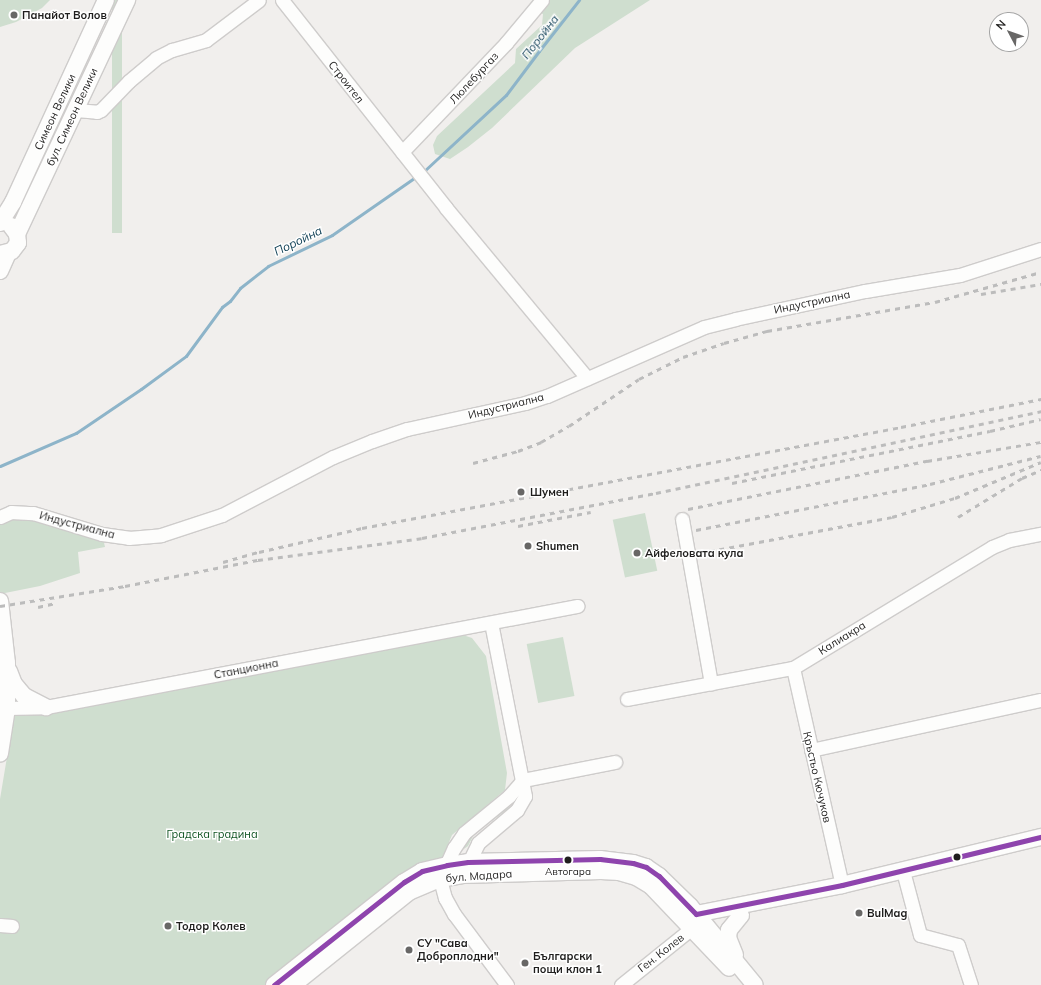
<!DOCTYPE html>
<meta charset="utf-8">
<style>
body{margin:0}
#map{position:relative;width:1041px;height:985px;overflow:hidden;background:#f1efed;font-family:Mulish,sans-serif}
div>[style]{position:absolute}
.green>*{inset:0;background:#cfdecf;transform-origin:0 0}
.stream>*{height:3px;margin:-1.5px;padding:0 1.5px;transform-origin:1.5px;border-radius:1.5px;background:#8db4c9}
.roads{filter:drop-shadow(1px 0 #cecccb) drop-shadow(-1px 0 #cecccb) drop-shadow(0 1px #cecccb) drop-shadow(0 -1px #cecccb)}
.minor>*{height:13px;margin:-6.5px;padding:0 6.5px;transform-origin:6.5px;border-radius:6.5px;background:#fdfdfc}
.major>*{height:16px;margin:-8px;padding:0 8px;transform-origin:8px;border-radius:8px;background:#fdfdfc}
.rail>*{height:3px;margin-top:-1.5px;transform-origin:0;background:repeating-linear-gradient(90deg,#bcbcbc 0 5px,transparent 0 10px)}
.bus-1>*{height:5px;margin:-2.5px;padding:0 2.5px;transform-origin:2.5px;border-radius:2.5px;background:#8e44ad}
.dots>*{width:11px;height:11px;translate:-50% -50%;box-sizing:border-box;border:2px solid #fff;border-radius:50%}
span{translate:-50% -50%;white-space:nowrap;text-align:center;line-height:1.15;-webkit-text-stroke:3px #fff;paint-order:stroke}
.bus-label{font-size:10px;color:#1f1e1d}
.poi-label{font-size:11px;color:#1f1e1d;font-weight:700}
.left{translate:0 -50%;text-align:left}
.street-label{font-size:11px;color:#1f1e1d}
.park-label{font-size:11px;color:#0c511f}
.water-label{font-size:12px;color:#0c3d53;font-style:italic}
.north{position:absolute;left:989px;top:12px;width:40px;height:40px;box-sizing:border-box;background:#fff;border:1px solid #a5a5a5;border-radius:50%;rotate:311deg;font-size:11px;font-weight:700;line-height:16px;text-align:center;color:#1f1e1d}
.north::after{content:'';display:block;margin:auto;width:14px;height:18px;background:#686766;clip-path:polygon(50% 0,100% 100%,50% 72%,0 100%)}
</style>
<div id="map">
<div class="green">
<div style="clip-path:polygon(0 0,50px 0,42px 8px,16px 22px,0 27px)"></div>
<div style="left:112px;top:0;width:10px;height:233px"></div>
<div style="clip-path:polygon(542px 0,650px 0,575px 48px,492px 128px,468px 147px,450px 159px,435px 154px,433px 145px,437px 136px,515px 63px,516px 49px,542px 25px,543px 14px,533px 10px)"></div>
<div style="clip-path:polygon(11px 512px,102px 534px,105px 547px,78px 552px,80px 573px,40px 586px,0 594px,0 517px)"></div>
<div style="left:645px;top:513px;width:59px;height:33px;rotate:78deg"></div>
<div style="clip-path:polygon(463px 635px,472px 638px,486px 656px,507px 773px,505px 790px,452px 835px,442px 859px,414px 868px,265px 985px,0 985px,0 799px,14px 715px,34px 714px)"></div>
<div style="left:563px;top:637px;width:60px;height:37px;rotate:79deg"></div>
<div style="clip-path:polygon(510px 802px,511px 803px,508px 809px,479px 830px,473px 836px,468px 846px,461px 851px,463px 844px,468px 834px)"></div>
</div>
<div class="stream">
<div style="left:423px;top:172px;width:113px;rotate:-42.9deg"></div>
<div style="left:506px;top:95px;width:55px;rotate:-53.1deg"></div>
<div style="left:539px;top:51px;width:65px;rotate:-51.9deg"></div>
<div style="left:0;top:466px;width:83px;rotate:-23.5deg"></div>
<div style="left:76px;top:433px;width:78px;rotate:-34.1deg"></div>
<div style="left:141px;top:389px;width:56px;rotate:-36.3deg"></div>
<div style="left:186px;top:356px;width:61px;rotate:-53.7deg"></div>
<div style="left:222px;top:307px;width:10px;rotate:-37deg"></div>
<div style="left:230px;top:301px;width:16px;rotate:-52deg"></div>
<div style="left:240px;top:288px;width:36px;rotate:-38deg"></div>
<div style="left:268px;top:266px;width:71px;rotate:-25.8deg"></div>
<div style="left:332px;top:235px;width:103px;rotate:-34.8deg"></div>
</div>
<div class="roads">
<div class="minor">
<div style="left:282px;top:0;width:265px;rotate:51.7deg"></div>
<div style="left:446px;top:208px;width:221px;rotate:50.3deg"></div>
<div style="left:76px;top:110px;width:21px;rotate:5deg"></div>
<div style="left:97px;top:112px;width:4px;rotate:-27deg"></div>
<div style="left:101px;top:110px;width:40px;rotate:-46deg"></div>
<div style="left:129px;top:81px;width:35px;rotate:-40deg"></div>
<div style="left:156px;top:58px;width:18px;rotate:-27deg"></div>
<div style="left:172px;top:50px;width:35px;rotate:-16deg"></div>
<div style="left:206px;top:40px;width:66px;rotate:-37deg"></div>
<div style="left:402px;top:152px;width:151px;rotate:-46.3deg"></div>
<div style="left:506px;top:43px;width:56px;rotate:-50.1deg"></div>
<div style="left:0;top:517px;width:12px;rotate:-24deg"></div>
<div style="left:11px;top:512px;width:22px;rotate:3deg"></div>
<div style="left:33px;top:513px;width:72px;rotate:16.9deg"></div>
<div style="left:102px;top:534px;width:27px;rotate:8deg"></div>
<div style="left:129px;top:538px;width:32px;rotate:-5deg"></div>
<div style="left:161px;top:535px;width:64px;rotate:-18.2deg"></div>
<div style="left:222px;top:515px;width:125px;rotate:-27.6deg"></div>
<div style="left:333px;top:457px;width:42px;rotate:-22.3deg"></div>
<div style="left:372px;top:441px;width:37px;rotate:-19deg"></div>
<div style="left:407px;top:429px;width:121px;rotate:-12.4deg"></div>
<div style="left:525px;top:403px;width:23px;rotate:-18deg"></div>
<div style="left:547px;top:396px;width:171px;rotate:-23.7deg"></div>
<div style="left:704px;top:327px;width:32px;rotate:-14deg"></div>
<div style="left:735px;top:319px;width:133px;rotate:-12.2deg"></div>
<div style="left:865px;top:291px;width:96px;rotate:-9.6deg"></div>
<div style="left:960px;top:275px;width:85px;rotate:-17.8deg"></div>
<div style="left:682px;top:519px;width:167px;rotate:80deg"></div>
<div style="left:793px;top:668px;width:222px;rotate:77.3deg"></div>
<div style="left:627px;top:699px;width:169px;rotate:-10.6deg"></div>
<div style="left:793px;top:668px;width:233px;rotate:-31.3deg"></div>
<div style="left:992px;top:547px;width:18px;rotate:-22deg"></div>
<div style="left:1009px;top:540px;width:33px;rotate:-11deg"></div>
<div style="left:7px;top:708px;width:39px;rotate:-1deg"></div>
<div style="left:46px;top:707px;width:541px;rotate:-10.77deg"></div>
<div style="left:811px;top:750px;width:235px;rotate:-12.3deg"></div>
<div style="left:523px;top:780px;width:94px;rotate:-11.1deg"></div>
<div style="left:465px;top:870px;width:30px;rotate:-64deg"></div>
<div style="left:478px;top:843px;width:51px;rotate:-40.2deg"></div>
<div style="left:517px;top:810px;width:16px;rotate:-60deg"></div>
<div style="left:525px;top:796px;width:176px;rotate:-101.1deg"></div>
<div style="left:903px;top:871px;width:66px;rotate:75.1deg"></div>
<div style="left:920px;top:935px;width:39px;rotate:15deg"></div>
<div style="left:958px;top:945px;width:42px;rotate:72deg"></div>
<div style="left:0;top:925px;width:12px;rotate:5deg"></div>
<div style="left:507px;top:985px;width:89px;rotate:-126.7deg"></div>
<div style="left:454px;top:914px;width:18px;rotate:-119deg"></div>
<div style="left:445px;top:898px;width:20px;rotate:-105deg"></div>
<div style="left:440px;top:879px;width:34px;rotate:-66deg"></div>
<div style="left:454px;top:848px;width:18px;rotate:-56deg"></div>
<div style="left:464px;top:833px;width:58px;rotate:-39.4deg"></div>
<div style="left:509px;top:796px;width:21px;rotate:-49deg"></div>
<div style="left:621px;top:985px;width:91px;rotate:-38.8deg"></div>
<div style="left:692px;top:928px;width:9px;rotate:-21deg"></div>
</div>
<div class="major">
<div style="left:0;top:223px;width:25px;rotate:-58deg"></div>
<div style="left:13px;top:202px;width:222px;rotate:-65.3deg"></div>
<div style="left:17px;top:234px;width:259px;rotate:-64.8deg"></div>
<div style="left:0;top:254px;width:12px;rotate:-14deg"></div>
<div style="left:12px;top:251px;width:10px;rotate:-53deg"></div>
<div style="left:18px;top:243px;width:9px;rotate:-96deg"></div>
<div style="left:17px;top:234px;width:10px;rotate:-127deg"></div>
<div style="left:0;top:271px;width:20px;rotate:-66deg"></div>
<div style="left:0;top:601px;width:62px;rotate:83.6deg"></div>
<div style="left:7px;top:663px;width:45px;rotate:90deg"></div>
<div style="left:7px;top:708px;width:46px;rotate:98.8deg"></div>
<div style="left:9px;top:671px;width:14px;rotate:69deg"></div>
<div style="left:14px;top:684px;width:16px;rotate:50deg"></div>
<div style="left:24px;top:696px;width:25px;rotate:27deg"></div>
<div style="left:696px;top:914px;width:149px;rotate:-11.2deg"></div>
<div style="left:842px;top:885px;width:205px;rotate:-13.6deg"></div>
<div style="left:735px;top:955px;width:18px;rotate:-112deg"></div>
<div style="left:728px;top:938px;width:8px;rotate:-83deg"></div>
<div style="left:729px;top:930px;width:19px;rotate:-51deg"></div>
<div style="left:274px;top:985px;width:166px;rotate:-38.4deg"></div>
<div style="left:404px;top:882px;width:21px;rotate:-31deg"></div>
<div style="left:422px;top:871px;width:26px;rotate:-13deg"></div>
<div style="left:447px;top:865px;width:21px;rotate:-8deg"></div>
<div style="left:468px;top:862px;width:132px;rotate:-1.3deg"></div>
<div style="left:600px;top:859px;width:33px;rotate:7deg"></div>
<div style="left:633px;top:863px;width:14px;rotate:17deg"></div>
<div style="left:646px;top:867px;width:16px;rotate:35deg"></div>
<div style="left:659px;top:876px;width:43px;rotate:44.1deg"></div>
<div style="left:690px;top:906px;width:102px;rotate:50.6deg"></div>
<div style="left:293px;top:985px;width:149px;rotate:-38.7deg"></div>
<div style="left:409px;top:892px;width:34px;rotate:-23deg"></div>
<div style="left:440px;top:879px;width:23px;rotate:-10deg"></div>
<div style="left:463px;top:875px;width:138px;rotate:-1.7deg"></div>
<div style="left:601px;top:871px;width:18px;rotate:3deg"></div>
<div style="left:619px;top:872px;width:18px;rotate:16deg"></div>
<div style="left:636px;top:877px;width:17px;rotate:31deg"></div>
<div style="left:651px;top:886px;width:113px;rotate:46.4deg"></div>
</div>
</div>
<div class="rail">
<div style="left:981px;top:294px;width:61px;rotate:-9.5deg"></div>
<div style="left:473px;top:463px;width:47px;rotate:-14.9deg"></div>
<div style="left:518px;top:451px;width:25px;rotate:-21deg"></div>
<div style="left:541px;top:442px;width:32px;rotate:-30deg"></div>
<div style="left:569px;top:426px;width:84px;rotate:-33.9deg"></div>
<div style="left:639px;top:379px;width:49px;rotate:-26.6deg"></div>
<div style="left:683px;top:357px;width:43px;rotate:-18.9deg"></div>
<div style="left:724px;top:343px;width:45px;rotate:-15.6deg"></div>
<div style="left:767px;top:331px;width:170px;rotate:-9.8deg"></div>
<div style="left:935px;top:302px;width:110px;rotate:-15.8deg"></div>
<div style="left:732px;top:483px;width:263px;rotate:-11.4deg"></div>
<div style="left:990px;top:431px;width:52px;rotate:-13.2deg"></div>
<div style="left:688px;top:509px;width:244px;rotate:-11.4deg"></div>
<div style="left:927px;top:461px;width:116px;rotate:-9.5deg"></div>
<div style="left:958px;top:517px;width:75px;rotate:-31.4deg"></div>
<div style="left:1022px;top:478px;width:21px;rotate:-23deg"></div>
<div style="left:518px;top:526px;width:74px;rotate:-10.9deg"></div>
<div style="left:696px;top:530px;width:238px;rotate:-11.1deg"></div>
<div style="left:930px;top:484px;width:114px;rotate:-14.2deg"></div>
<div style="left:700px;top:553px;width:195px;rotate:-10.6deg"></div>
<div style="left:892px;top:517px;width:66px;rotate:-16.8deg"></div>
<div style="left:955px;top:498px;width:93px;rotate:-22.7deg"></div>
<div style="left:223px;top:562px;width:37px;rotate:-16deg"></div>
<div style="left:259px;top:552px;width:106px;rotate:-13.1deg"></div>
<div style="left:362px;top:528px;width:548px;rotate:-10.61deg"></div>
<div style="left:901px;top:427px;width:143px;rotate:-11.3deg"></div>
<div style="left:0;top:606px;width:127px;rotate:-9.1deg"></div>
<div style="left:125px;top:586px;width:136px;rotate:-11.1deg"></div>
<div style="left:258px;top:560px;width:165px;rotate:-7.6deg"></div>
<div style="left:422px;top:538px;width:238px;rotate:-10.9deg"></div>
<div style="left:656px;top:493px;width:394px;rotate:-12deg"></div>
<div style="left:38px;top:607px;width:17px;rotate:-13deg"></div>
</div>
<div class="bus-1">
<div style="left:274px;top:985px;width:166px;rotate:-38.4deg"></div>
<div style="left:404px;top:882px;width:21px;rotate:-31deg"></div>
<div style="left:422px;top:871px;width:26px;rotate:-13deg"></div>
<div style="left:447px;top:865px;width:21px;rotate:-8deg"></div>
<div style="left:468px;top:862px;width:132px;rotate:-1.3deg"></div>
<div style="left:600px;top:859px;width:33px;rotate:7deg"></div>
<div style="left:633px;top:863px;width:14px;rotate:17deg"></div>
<div style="left:646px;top:867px;width:16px;rotate:35deg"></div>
<div style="left:659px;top:876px;width:53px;rotate:45.8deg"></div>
<div style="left:696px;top:914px;width:149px;rotate:-11.2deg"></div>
<div style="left:842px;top:885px;width:205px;rotate:-13.6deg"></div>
</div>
<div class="dots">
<div style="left:14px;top:15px;background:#686766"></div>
<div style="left:521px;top:492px;background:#686766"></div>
<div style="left:528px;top:546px;background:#686766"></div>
<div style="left:637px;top:553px;background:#686766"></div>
<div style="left:957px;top:857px;background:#1f1e1d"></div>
<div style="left:568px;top:860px;background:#1f1e1d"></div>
<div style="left:859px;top:913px;background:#686766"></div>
<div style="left:168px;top:926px;background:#686766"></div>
<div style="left:409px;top:950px;background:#686766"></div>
<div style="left:525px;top:963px;background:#686766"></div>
</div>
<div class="bus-label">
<span style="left:568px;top:872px">Автогара</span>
</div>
<div class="poi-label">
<span class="left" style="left:22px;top:15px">Панайот Волов</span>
<span class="left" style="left:530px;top:492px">Шумен</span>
<span class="left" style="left:536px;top:546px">Shumen</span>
<span class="left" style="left:645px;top:553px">Айфеловата кула</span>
<span class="left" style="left:867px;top:913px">BulMag</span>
<span class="left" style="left:176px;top:926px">Тодор Колев</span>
<span class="left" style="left:417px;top:950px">СУ "Сава<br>Доброплодни"</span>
<span class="left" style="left:533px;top:963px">Български<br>пощи клон 1</span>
</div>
<div class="street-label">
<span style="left:474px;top:78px;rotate:-47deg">Люлебургаз</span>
<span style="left:346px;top:82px;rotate:52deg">Строител</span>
<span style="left:55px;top:112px;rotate:-65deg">Симеон Велики</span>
<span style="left:72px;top:117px;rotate:-65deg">бул. Симеон Велики</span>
<span style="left:812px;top:302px;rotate:-12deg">Индустриална</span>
<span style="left:506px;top:406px;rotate:-14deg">Индустриална</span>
<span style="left:77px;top:525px;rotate:15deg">Индустриална</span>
<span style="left:842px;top:638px;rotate:-32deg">Калиакра</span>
<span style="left:246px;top:669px;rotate:-11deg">Станционна</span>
<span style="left:817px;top:777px;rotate:77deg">Кръстьо Кючуков</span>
<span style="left:479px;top:876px;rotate:-4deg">бул. Мадара</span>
<span style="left:661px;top:953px;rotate:-38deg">Ген. Колев</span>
</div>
<div class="park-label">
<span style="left:212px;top:834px">Градска градина</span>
</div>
<div class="water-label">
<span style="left:540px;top:37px;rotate:-52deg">Поройна</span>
<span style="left:298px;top:241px;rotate:-26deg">Поройна</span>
</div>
<div class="north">N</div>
</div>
